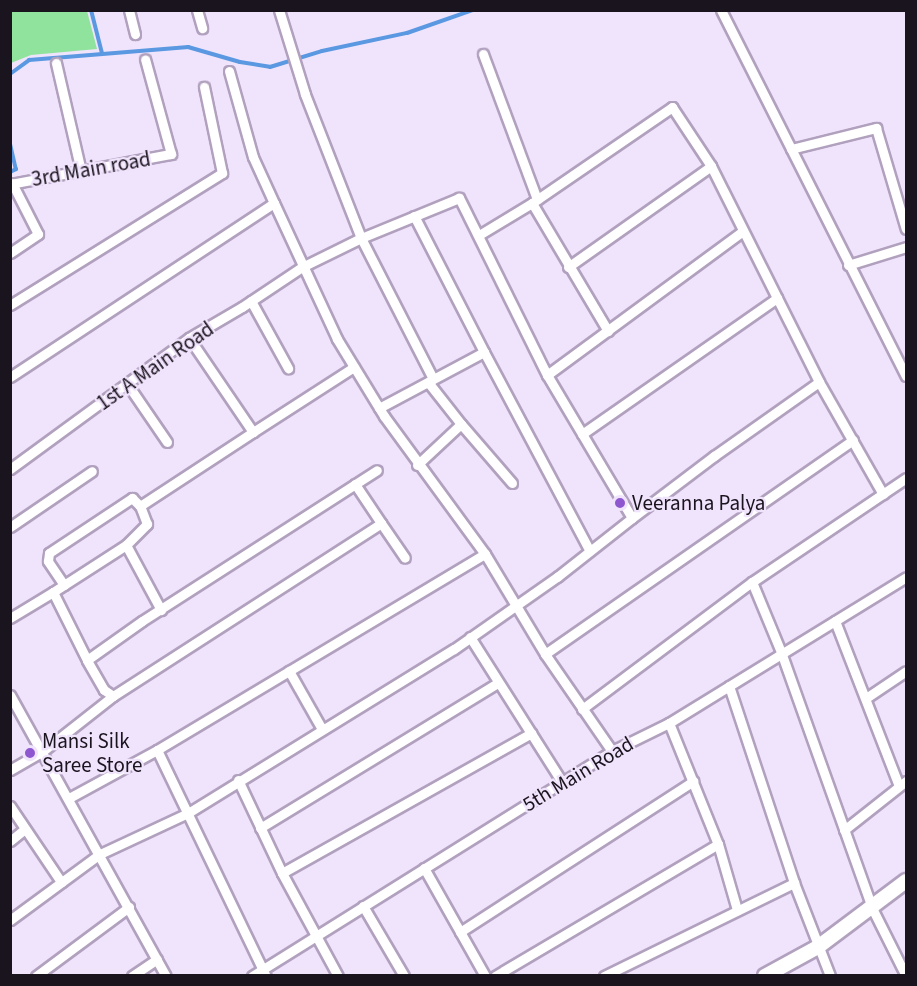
<!DOCTYPE html>
<style>
body{margin:0}
#map{position:relative;width:917px;height:986px;overflow:hidden;background:#f0e3fc;font-family:"Source Sans 3",sans-serif}
div>[style]{position:absolute}
.green>*{inset:0;background:#90e39d}
.stream>*{height:4px;margin:-2px;padding:0 2px;transform-origin:2px;border-radius:2px;background:#5a98e1}
.roads{filter:drop-shadow(2px 0 #b1a1be) drop-shadow(-2px 0 #b1a1be) drop-shadow(0 2px #b1a1be) drop-shadow(0 -2px #b1a1be)}
.street>*{height:9px;margin:-4.5px;padding:0 4.5px;transform-origin:4.5px;border-radius:4.5px;background:#fff}
.secondary>*{height:14px;margin:-7px;padding:0 7px;transform-origin:7px;border-radius:7px;background:#fff}
.dots>*{width:16px;height:16px;translate:-50% -50%;box-sizing:border-box;border:3px solid #f0e3fc;border-radius:50%}
span{translate:-50% -50%;white-space:nowrap;text-align:center;line-height:1.15;-webkit-text-stroke:4.5px #f0e3fc;paint-order:stroke}
.street-label{font-size:21px;color:#1a141e}
.poi-label{font-size:21px;color:#1a141e}
.left{translate:0 -50%;text-align:left}
.frame{position:absolute;inset:0;border:12px solid #1a141e;pointer-events:none}
</style>
<div id="map">
<div class="green">
<div style="clip-path:polygon(11px 10px,87px 11px,97px 49px,31px 55px,11px 63px)"></div>
</div>
<div class="stream">
<div style="left:91px;top:10px;width:44px;rotate:75.7deg"></div>
<div style="left:10px;top:74px;width:24px;rotate:-36deg"></div>
<div style="left:29px;top:60px;width:160px;rotate:-4.7deg"></div>
<div style="left:188px;top:47px;width:54px;rotate:16.1deg"></div>
<div style="left:240px;top:62px;width:30px;rotate:9deg"></div>
<div style="left:270px;top:67px;width:54px;rotate:-17.1deg"></div>
<div style="left:322px;top:51px;width:87px;rotate:-12deg"></div>
<div style="left:407px;top:33px;width:70px;rotate:-19.2deg"></div>
<div style="left:10px;top:144px;width:26px;rotate:77deg"></div>
<div style="left:16px;top:169px;width:7px;rotate:153deg"></div>
</div>
<div class="roads">
<div class="street">
<div style="left:129px;top:10px;width:25px;rotate:76deg"></div>
<div style="left:197px;top:10px;width:19px;rotate:74deg"></div>
<div style="left:721px;top:10px;width:410px;rotate:63.2deg"></div>
<div style="left:483px;top:54px;width:155px;rotate:69.6deg"></div>
<div style="left:56px;top:63px;width:111px;rotate:77deg"></div>
<div style="left:229px;top:71px;width:89px;rotate:74.4deg"></div>
<div style="left:253px;top:157px;width:51px;rotate:65.5deg"></div>
<div style="left:791px;top:149px;width:88px;rotate:-13.9deg"></div>
<div style="left:876px;top:128px;width:105px;rotate:73.5deg"></div>
<div style="left:10px;top:184px;width:164px;rotate:-10.6deg"></div>
<div style="left:171px;top:154px;width:98px;rotate:-105.3deg"></div>
<div style="left:532px;top:203px;width:149px;rotate:59.3deg"></div>
<div style="left:479px;top:235px;width:62px;rotate:-31.1deg"></div>
<div style="left:532px;top:203px;width:170px;rotate:-34.4deg"></div>
<div style="left:672px;top:107px;width:71px;rotate:56.5deg"></div>
<div style="left:711px;top:166px;width:241px;rotate:63.4deg"></div>
<div style="left:819px;top:382px;width:129px;rotate:60.3deg"></div>
<div style="left:10px;top:253px;width:34px;rotate:-34deg"></div>
<div style="left:38px;top:234px;width:57px;rotate:-117deg"></div>
<div style="left:848px;top:265px;width:61px;rotate:-17.2deg"></div>
<div style="left:568px;top:267px;width:175px;rotate:-35.2deg"></div>
<div style="left:251px;top:301px;width:77px;rotate:61.1deg"></div>
<div style="left:10px;top:305px;width:250px;rotate:-31.9deg"></div>
<div style="left:222px;top:173px;width:88px;rotate:-101.8deg"></div>
<div style="left:189px;top:338px;width:114px;rotate:55.8deg"></div>
<div style="left:253px;top:432px;width:120px;rotate:-32.8deg"></div>
<div style="left:484px;top:352px;width:225px;rotate:62deg"></div>
<div style="left:547px;top:375px;width:242px;rotate:-36.3deg"></div>
<div style="left:10px;top:377px;width:316px;rotate:-33.4deg"></div>
<div style="left:274px;top:203px;width:150px;rotate:65.1deg"></div>
<div style="left:337px;top:339px;width:90px;rotate:58.6deg"></div>
<div style="left:384px;top:416px;width:171px;rotate:53.8deg"></div>
<div style="left:485px;top:554px;width:117px;rotate:59deg"></div>
<div style="left:545px;top:654px;width:118px;rotate:55.4deg"></div>
<div style="left:128px;top:385px;width:69px;rotate:55.6deg"></div>
<div style="left:379px;top:408px;width:119px;rotate:-28.1deg"></div>
<div style="left:484px;top:352px;width:153px;rotate:-117.2deg"></div>
<div style="left:461px;top:424px;width:78px;rotate:49.2deg"></div>
<div style="left:582px;top:434px;width:238px;rotate:-34.9deg"></div>
<div style="left:417px;top:465px;width:60px;rotate:-43deg"></div>
<div style="left:461px;top:424px;width:53px;rotate:-128.2deg"></div>
<div style="left:10px;top:469px;width:222px;rotate:-36.2deg"></div>
<div style="left:189px;top:338px;width:61px;rotate:-30.3deg"></div>
<div style="left:242px;top:307px;width:72px;rotate:-33.7deg"></div>
<div style="left:302px;top:267px;width:66px;rotate:-26.2deg"></div>
<div style="left:361px;top:238px;width:155px;rotate:-111.3deg"></div>
<div style="left:305px;top:94px;width:88px;rotate:-107.2deg"></div>
<div style="left:632px;top:518px;width:103px;rotate:-37.1deg"></div>
<div style="left:714px;top:456px;width:128px;rotate:-35.2deg"></div>
<div style="left:381px;top:523px;width:42px;rotate:55.6deg"></div>
<div style="left:10px;top:527px;width:99px;rotate:-34.3deg"></div>
<div style="left:126px;top:545px;width:30px;rotate:-45deg"></div>
<div style="left:147px;top:524px;width:19px;rotate:-111deg"></div>
<div style="left:752px;top:582px;width:76px;rotate:67.5deg"></div>
<div style="left:781px;top:652px;width:272px;rotate:70.4deg"></div>
<div style="left:872px;top:908px;width:76px;rotate:63.4deg"></div>
<div style="left:64px;top:585px;width:29px;rotate:-124deg"></div>
<div style="left:48px;top:561px;width:8px;rotate:-83deg"></div>
<div style="left:49px;top:553px;width:100px;rotate:-33.5deg"></div>
<div style="left:132px;top:498px;width:11px;rotate:45deg"></div>
<div style="left:140px;top:506px;width:135px;rotate:-33.2deg"></div>
<div style="left:10px;top:618px;width:50px;rotate:-31.2deg"></div>
<div style="left:835px;top:621px;width:177px;rotate:68.8deg"></div>
<div style="left:470px;top:637px;width:172px;rotate:57.6deg"></div>
<div style="left:545px;top:654px;width:375px;rotate:-34.8deg"></div>
<div style="left:87px;top:660px;width:76px;rotate:-116.6deg"></div>
<div style="left:53px;top:592px;width:87px;rotate:-32.8deg"></div>
<div style="left:126px;top:545px;width:74px;rotate:61.7deg"></div>
<div style="left:289px;top:671px;width:67px;rotate:60.4deg"></div>
<div style="left:729px;top:686px;width:207px;rotate:71.7deg"></div>
<div style="left:794px;top:883px;width:100px;rotate:68.8deg"></div>
<div style="left:10px;top:695px;width:321px;rotate:61deg"></div>
<div style="left:113px;top:696px;width:319px;rotate:-32.8deg"></div>
<div style="left:381px;top:523px;width:47px;rotate:-123.7deg"></div>
<div style="left:866px;top:698px;width:48px;rotate:-34deg"></div>
<div style="left:582px;top:709px;width:212px;rotate:-36.8deg"></div>
<div style="left:752px;top:582px;width:186px;rotate:-34deg"></div>
<div style="left:669px;top:723px;width:131px;rotate:68deg"></div>
<div style="left:718px;top:844px;width:69px;rotate:73.9deg"></div>
<div style="left:157px;top:750px;width:251px;rotate:64.3deg"></div>
<div style="left:10px;top:770px;width:38px;rotate:-30deg"></div>
<div style="left:43px;top:751px;width:89px;rotate:-38.2deg"></div>
<div style="left:113px;top:696px;width:11px;rotate:-146deg"></div>
<div style="left:104px;top:690px;width:34px;rotate:-120deg"></div>
<div style="left:87px;top:660px;width:67px;rotate:-35.3deg"></div>
<div style="left:142px;top:621px;width:279px;rotate:-32.7deg"></div>
<div style="left:238px;top:780px;width:103px;rotate:64.7deg"></div>
<div style="left:282px;top:873px;width:117px;rotate:61.5deg"></div>
<div style="left:69px;top:798px;width:100px;rotate:-28.6deg"></div>
<div style="left:157px;top:750px;width:382px;rotate:-30.9deg"></div>
<div style="left:10px;top:806px;width:92px;rotate:56.1deg"></div>
<div style="left:260px;top:828px;width:279px;rotate:-31.4deg"></div>
<div style="left:844px;top:830px;width:79px;rotate:-38.3deg"></div>
<div style="left:10px;top:841px;width:19px;rotate:-39deg"></div>
<div style="left:424px;top:868px;width:124px;rotate:60.5deg"></div>
<div style="left:282px;top:873px;width:286px;rotate:-29.3deg"></div>
<div style="left:363px;top:906px;width:81px;rotate:59.6deg"></div>
<div style="left:10px;top:920px;width:112px;rotate:-36.3deg"></div>
<div style="left:100px;top:854px;width:97px;rotate:-25deg"></div>
<div style="left:188px;top:813px;width:312px;rotate:-31.7deg"></div>
<div style="left:454px;top:649px;width:126px;rotate:-35deg"></div>
<div style="left:557px;top:577px;width:95px;rotate:-38.2deg"></div>
<div style="left:632px;top:518px;width:166px;rotate:-120.7deg"></div>
<div style="left:547px;top:375px;width:198px;rotate:-116.4deg"></div>
<div style="left:459px;top:198px;width:106px;rotate:157.8deg"></div>
<div style="left:361px;top:238px;width:158px;rotate:62.9deg"></div>
<div style="left:460px;top:932px;width:278px;rotate:-32.9deg"></div>
<div style="left:36px;top:976px;width:116px;rotate:-36.6deg"></div>
<div style="left:132px;top:976px;width:30px;rotate:-34deg"></div>
<div style="left:252px;top:976px;width:425px;rotate:-32deg"></div>
<div style="left:612px;top:751px;width:64px;rotate:-26.2deg"></div>
<div style="left:669px;top:723px;width:278px;rotate:-31.6deg"></div>
<div style="left:495px;top:976px;width:259px;rotate:-30.6deg"></div>
<div style="left:604px;top:976px;width:212px;rotate:-26.1deg"></div>
</div>
<div class="secondary">
<div style="left:765px;top:976px;width:60px;rotate:-28.7deg"></div>
<div style="left:818px;top:947px;width:110px;rotate:-36.9deg"></div>
</div>
</div>
<div class="dots">
<div style="left:620px;top:503px;background:#8f57cf"></div>
<div style="left:30px;top:753px;background:#8f57cf"></div>
</div>
<div class="street-label">
<span style="left:91px;top:169px;rotate:-10deg">3rd Main road</span>
<span style="left:155px;top:366px;rotate:-35deg">1st A Main Road</span>
<span style="left:578px;top:774px;rotate:-31deg">5th Main Road</span>
</div>
<div class="poi-label">
<span class="left" style="left:632px;top:503px">Veeranna Palya</span>
<span class="left" style="left:42px;top:753px">Mansi Silk<br>Saree Store</span>
</div>
<div class="frame"></div>
</div>
